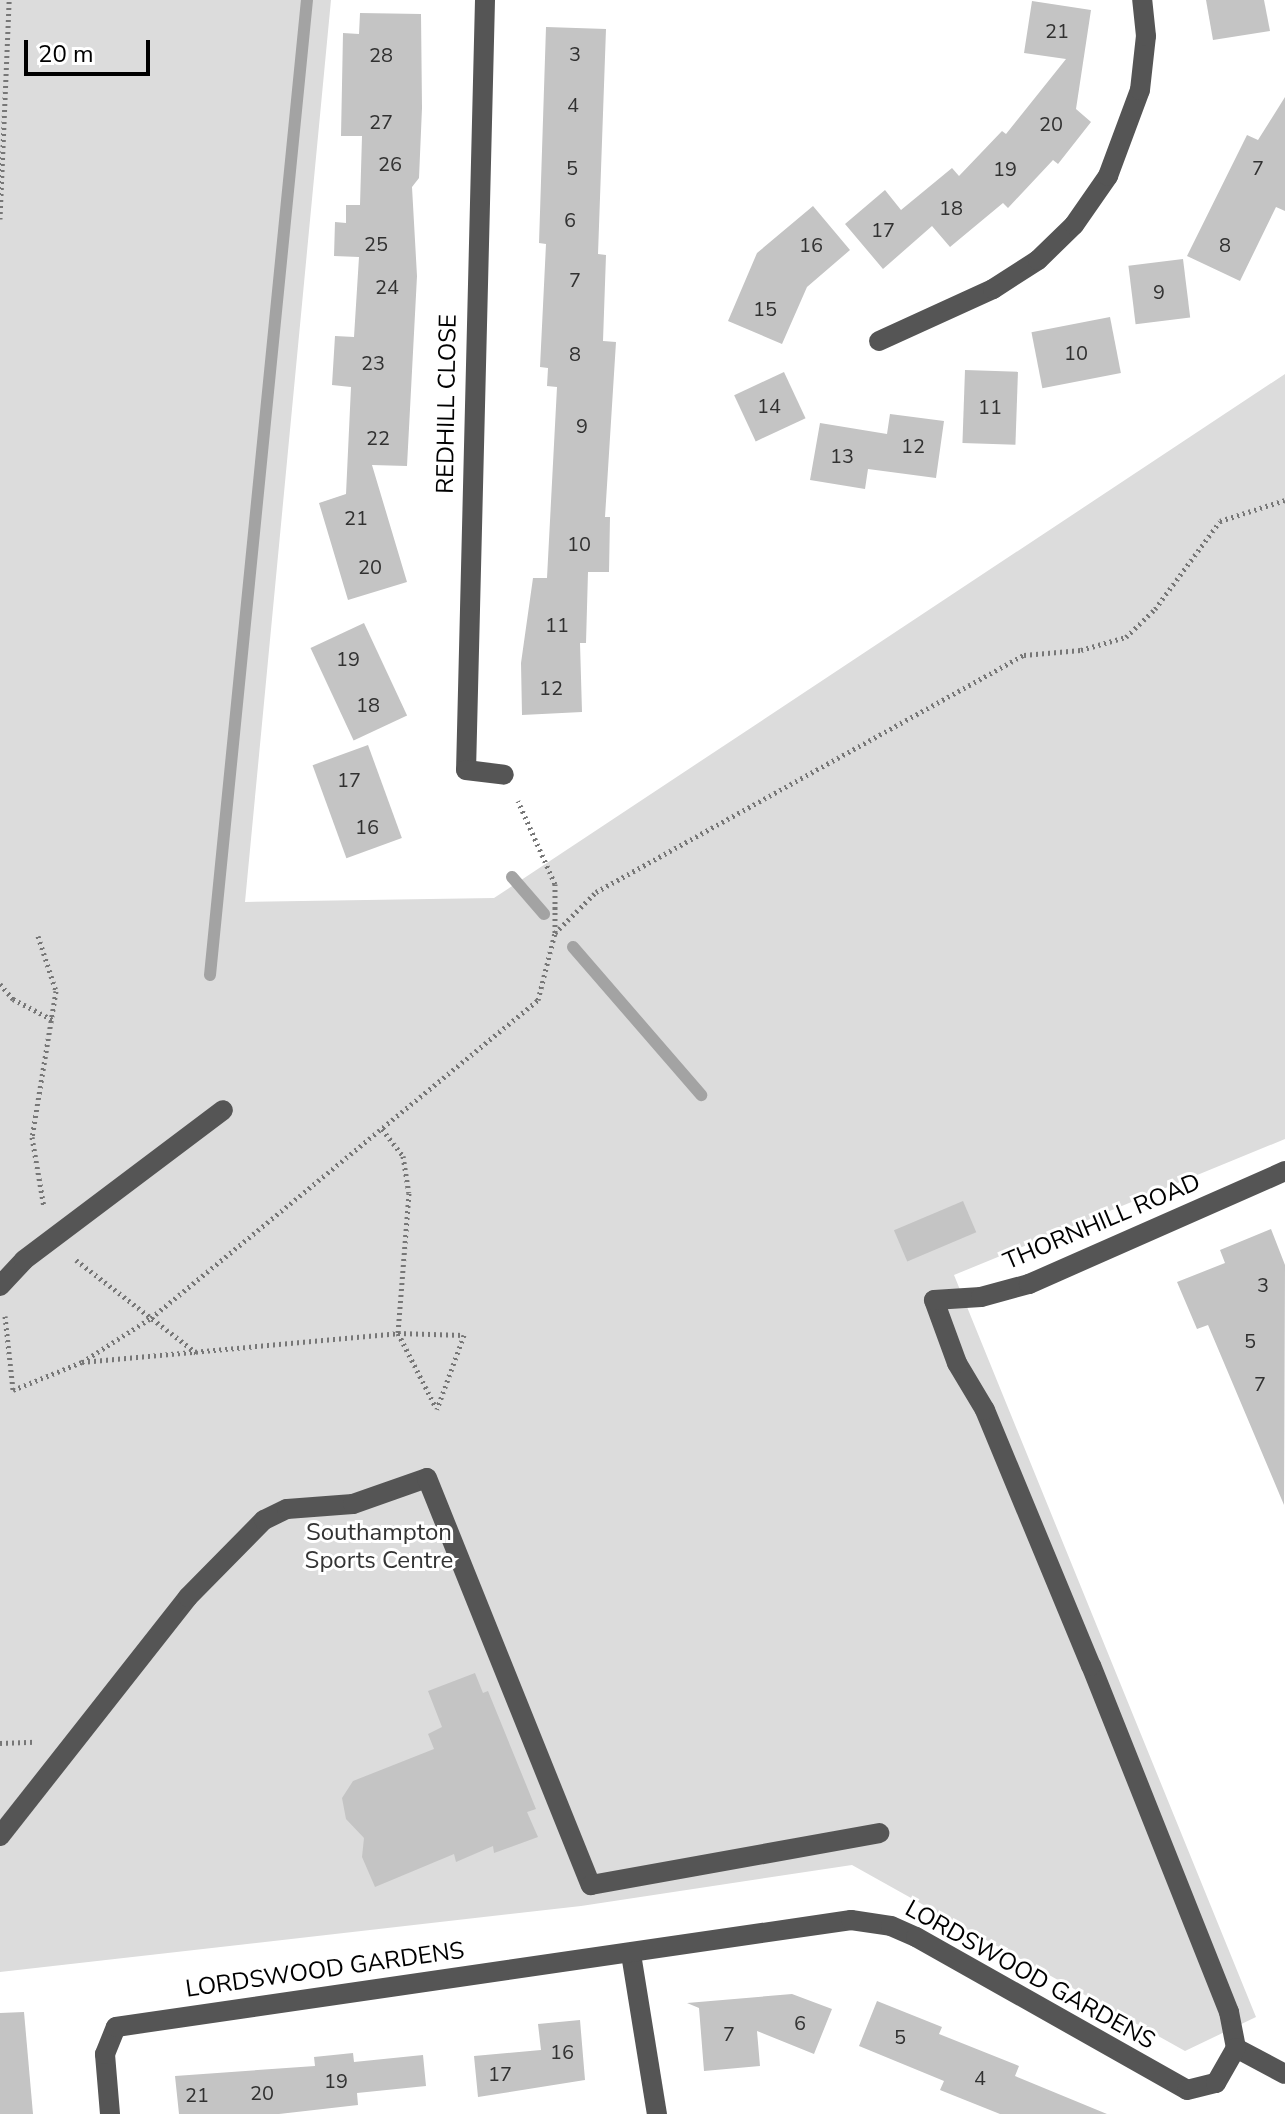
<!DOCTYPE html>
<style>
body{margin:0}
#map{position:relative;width:1285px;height:2114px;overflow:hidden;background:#fff;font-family:"Nunito Sans",sans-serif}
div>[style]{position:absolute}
.green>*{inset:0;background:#dcdcdc}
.stream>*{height:12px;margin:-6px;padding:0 6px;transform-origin:6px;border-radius:6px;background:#a3a3a3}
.building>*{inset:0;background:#c4c4c4;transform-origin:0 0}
.path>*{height:5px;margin-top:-2.5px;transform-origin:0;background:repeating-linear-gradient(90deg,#777 0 2px,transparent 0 6px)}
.minor>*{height:20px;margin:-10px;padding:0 10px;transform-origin:10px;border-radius:10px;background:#555}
span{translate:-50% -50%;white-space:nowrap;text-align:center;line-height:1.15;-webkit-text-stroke:6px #fff;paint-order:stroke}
.number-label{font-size:20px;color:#313131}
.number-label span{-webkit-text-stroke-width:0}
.street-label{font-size:24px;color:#000}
.park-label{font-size:24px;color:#333}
.scale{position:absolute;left:24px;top:40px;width:126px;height:36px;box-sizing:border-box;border:4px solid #000;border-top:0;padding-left:10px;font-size:24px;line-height:28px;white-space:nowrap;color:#000;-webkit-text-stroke:6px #fff;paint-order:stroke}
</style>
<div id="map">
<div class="green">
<div style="clip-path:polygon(0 0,331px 0,245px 902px,494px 898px,1285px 374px,1285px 1139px,954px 1275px,1256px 2017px,1185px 2051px,852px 1865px,581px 1906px,0 1972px)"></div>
</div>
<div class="stream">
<div style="left:512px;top:877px;width:49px;rotate:49.1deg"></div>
<div style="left:573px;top:947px;width:196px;rotate:49.1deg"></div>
<div style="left:210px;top:975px;width:980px;rotate:-84.32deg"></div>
</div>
<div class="building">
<div style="clip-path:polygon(1206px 0,1264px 0,1270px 31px,1213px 40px)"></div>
<div style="clip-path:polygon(1032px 1px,1091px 10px,1076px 109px,1091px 122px,1058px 164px,1053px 160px,1008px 208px,1003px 203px,950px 247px,932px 226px,883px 269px,845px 224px,885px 190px,901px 210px,952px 168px,959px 176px,1002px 131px,1006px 134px,1066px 59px,1024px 53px)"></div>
<div style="clip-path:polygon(360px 13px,421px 14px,422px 108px,419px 178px,412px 187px,417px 276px,407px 466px,372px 465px,407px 582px,348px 600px,319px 503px,346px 494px,351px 387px,332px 385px,335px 336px,354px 337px,359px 257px,334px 256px,335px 222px,346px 223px,346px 205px,360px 205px,362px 136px,341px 136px,343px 33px,359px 34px)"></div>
<div style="clip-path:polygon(546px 27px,606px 29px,598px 254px,606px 255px,603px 341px,616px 342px,605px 517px,610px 517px,609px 572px,588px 572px,586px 643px,580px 643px,582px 712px,522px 715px,521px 663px,533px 578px,547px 578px,557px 387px,547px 386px,548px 368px,540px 367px,546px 244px,539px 243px)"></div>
<div style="clip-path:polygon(1285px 97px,1285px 211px,1276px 207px,1240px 281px,1187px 256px,1247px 135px,1258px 140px)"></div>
<div style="clip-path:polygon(813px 206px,850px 250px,807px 287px,782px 344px,728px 321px,757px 253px)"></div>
<div style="left:1183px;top:259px;width:59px;height:55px;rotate:83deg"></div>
<div style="left:1110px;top:317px;width:57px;height:80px;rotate:79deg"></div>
<div style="left:965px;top:370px;width:53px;height:73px;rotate:2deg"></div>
<div style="left:784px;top:372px;width:51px;height:55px;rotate:65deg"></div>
<div style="clip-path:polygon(890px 414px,944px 421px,936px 478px,868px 469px,865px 489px,810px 480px,820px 423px,887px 434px)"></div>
<div style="left:364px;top:623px;width:102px;height:59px;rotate:65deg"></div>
<div style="left:368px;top:745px;width:99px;height:59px;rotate:70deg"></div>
<div style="left:963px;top:1201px;width:34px;height:75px;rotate:67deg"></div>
<div style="clip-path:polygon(1271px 1229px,1285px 1265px,1284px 1505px,1208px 1325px,1197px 1329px,1177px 1282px,1225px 1263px,1220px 1250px)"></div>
<div style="clip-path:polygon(475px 1673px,483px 1693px,488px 1691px,536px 1809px,527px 1812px,538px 1837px,494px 1853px,493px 1846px,456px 1862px,454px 1854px,375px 1887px,362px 1857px,364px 1838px,346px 1819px,342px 1798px,353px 1781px,434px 1749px,428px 1734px,442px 1727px,428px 1691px)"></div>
<div style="clip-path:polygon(792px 1994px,832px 2009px,814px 2054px,757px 2031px,760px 2066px,704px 2071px,699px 2008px,687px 2003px)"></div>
<div style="clip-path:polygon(877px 2001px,942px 2027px,939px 2034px,1019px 2066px,1015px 2076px,1107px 2114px,1000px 2114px,940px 2090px,944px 2081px,859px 2046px)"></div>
<div style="clip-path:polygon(24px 2012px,33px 2114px,0 2114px,0 2013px)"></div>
<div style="clip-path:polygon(580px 2020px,585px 2080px,478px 2097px,474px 2056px,541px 2050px,538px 2024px)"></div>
<div style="clip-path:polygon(353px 2053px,354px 2062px,423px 2055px,426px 2086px,357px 2093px,358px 2105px,279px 2114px,179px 2114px,175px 2076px,315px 2066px,314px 2057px)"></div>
</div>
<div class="path">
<div style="left:0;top:219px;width:219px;rotate:-87.6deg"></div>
<div style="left:555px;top:933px;width:58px;rotate:-45deg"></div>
<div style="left:596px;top:892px;width:489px;rotate:-29deg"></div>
<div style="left:1024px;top:655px;width:57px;rotate:-5deg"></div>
<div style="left:1081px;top:650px;width:47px;rotate:-16.1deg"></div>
<div style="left:1126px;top:637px;width:40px;rotate:-44deg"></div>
<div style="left:1155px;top:609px;width:109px;rotate:-53.5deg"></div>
<div style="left:1220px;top:521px;width:68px;rotate:-17.9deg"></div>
<div style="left:38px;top:936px;width:58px;rotate:71.9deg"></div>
<div style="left:56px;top:991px;width:148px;rotate:99.3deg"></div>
<div style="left:32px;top:1137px;width:71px;rotate:80.3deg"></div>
<div style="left:0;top:984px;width:20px;rotate:49deg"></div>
<div style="left:13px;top:999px;width:45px;rotate:27.7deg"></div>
<div style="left:382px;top:1129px;width:34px;rotate:52deg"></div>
<div style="left:403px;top:1156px;width:37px;rotate:81deg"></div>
<div style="left:409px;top:1193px;width:140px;rotate:94.5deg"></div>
<div style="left:398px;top:1333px;width:84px;rotate:63.1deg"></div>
<div style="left:76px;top:1260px;width:154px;rotate:37.6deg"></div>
<div style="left:5px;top:1316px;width:74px;rotate:83.8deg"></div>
<div style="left:13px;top:1390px;width:74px;rotate:-22.1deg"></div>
<div style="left:82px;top:1362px;width:317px;rotate:-5.2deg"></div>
<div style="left:398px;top:1333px;width:66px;rotate:1.7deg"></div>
<div style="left:464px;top:1335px;width:79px;rotate:110deg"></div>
<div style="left:82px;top:1362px;width:82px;rotate:-32.5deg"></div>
<div style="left:151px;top:1318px;width:501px;rotate:-39.41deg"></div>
<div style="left:538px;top:1000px;width:69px;rotate:-75.8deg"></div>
<div style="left:555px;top:933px;width:49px;rotate:-90deg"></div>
<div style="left:555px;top:884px;width:91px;rotate:-114deg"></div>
<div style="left:0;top:1743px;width:35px;rotate:-2deg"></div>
</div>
<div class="minor">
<div style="left:485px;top:0;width:770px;rotate:91.41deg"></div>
<div style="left:466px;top:770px;width:38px;rotate:7deg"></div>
<div style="left:879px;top:341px;width:125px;rotate:-24.5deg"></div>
<div style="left:993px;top:289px;width:54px;rotate:-32.8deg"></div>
<div style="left:1038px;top:260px;width:50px;rotate:-44.2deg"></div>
<div style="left:1074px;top:225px;width:60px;rotate:-55.2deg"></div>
<div style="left:1108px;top:176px;width:92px;rotate:-69.6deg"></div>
<div style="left:1140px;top:90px;width:54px;rotate:-83.7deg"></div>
<div style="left:1146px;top:36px;width:36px;rotate:-96deg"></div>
<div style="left:0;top:1286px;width:35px;rotate:-47deg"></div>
<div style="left:24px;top:1260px;width:249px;rotate:-37deg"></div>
<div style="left:0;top:1836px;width:304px;rotate:-51.8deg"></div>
<div style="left:188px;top:1597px;width:108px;rotate:-45.4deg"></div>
<div style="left:264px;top:1520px;width:25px;rotate:-26deg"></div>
<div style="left:287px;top:1509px;width:66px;rotate:-4.3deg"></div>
<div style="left:353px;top:1504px;width:78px;rotate:-19.4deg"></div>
<div style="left:427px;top:1478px;width:439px;rotate:68.1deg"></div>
<div style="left:591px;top:1885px;width:293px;rotate:-10.2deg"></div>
<div style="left:631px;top:1954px;width:162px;rotate:80.8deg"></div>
<div style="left:1236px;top:2048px;width:37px;rotate:-101deg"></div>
<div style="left:1229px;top:2012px;width:373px;rotate:-111.7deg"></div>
<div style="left:1091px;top:1666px;width:277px;rotate:-112.5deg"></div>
<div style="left:985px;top:1410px;width:55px;rotate:-120.8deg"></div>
<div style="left:957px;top:1363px;width:67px;rotate:-110.1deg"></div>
<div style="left:934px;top:1300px;width:47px;rotate:-3.7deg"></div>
<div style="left:981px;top:1297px;width:50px;rotate:-15.2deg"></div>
<div style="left:1029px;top:1284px;width:280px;rotate:-23.8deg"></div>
<div style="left:1236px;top:2048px;width:55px;rotate:28deg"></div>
<div style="left:110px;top:2114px;width:60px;rotate:-94.8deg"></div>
<div style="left:105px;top:2054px;width:29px;rotate:-68deg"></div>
<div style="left:116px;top:2027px;width:743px;rotate:-8.28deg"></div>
<div style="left:851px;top:1920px;width:40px;rotate:8.5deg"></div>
<div style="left:891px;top:1926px;width:27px;rotate:24deg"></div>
<div style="left:916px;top:1937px;width:311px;rotate:29.4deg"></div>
<div style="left:1187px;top:2090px;width:30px;rotate:-14deg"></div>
<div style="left:1216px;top:2083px;width:40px;rotate:-60.3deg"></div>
</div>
<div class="number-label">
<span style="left:1057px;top:31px">21</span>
<span style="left:575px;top:54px">3</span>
<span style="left:381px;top:55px">28</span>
<span style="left:573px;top:105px">4</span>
<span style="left:381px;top:122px">27</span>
<span style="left:1051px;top:124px">20</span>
<span style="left:390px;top:164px">26</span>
<span style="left:572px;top:168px">5</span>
<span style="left:1258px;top:168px">7</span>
<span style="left:1005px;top:169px">19</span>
<span style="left:951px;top:208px">18</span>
<span style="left:570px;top:220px">6</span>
<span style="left:883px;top:230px">17</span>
<span style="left:376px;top:244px">25</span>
<span style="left:811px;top:245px">16</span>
<span style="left:1225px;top:245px">8</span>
<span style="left:575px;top:280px">7</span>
<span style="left:387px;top:287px">24</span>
<span style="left:1159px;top:292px">9</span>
<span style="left:765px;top:309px">15</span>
<span style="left:1076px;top:353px">10</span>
<span style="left:575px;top:354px">8</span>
<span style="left:373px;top:363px">23</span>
<span style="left:769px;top:406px">14</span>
<span style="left:990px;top:407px">11</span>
<span style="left:582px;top:426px">9</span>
<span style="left:378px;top:438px">22</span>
<span style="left:913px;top:446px">12</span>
<span style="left:842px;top:456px">13</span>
<span style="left:356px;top:518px">21</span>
<span style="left:579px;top:544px">10</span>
<span style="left:370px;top:567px">20</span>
<span style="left:557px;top:625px">11</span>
<span style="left:348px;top:659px">19</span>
<span style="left:551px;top:688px">12</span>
<span style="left:368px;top:705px">18</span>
<span style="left:349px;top:780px">17</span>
<span style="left:367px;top:827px">16</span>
<span style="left:1263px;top:1285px">3</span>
<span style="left:1250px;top:1341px">5</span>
<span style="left:1260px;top:1384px">7</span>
<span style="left:800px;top:2023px">6</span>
<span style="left:729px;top:2034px">7</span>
<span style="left:900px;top:2037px">5</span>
<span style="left:562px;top:2052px">16</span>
<span style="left:500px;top:2074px">17</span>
<span style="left:980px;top:2078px">4</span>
<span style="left:336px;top:2081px">19</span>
<span style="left:262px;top:2093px">20</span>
<span style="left:197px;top:2095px">21</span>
</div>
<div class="street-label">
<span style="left:447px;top:404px;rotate:-89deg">REDHILL CLOSE</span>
<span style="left:1102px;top:1222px;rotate:-23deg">THORNHILL ROAD</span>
<span style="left:325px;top:1970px;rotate:-8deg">LORDSWOOD GARDENS</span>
<span style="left:1030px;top:1975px;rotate:29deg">LORDSWOOD GARDENS</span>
</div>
<div class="park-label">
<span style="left:379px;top:1547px">Southampton<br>Sports Centre</span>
</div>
<div class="scale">20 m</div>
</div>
